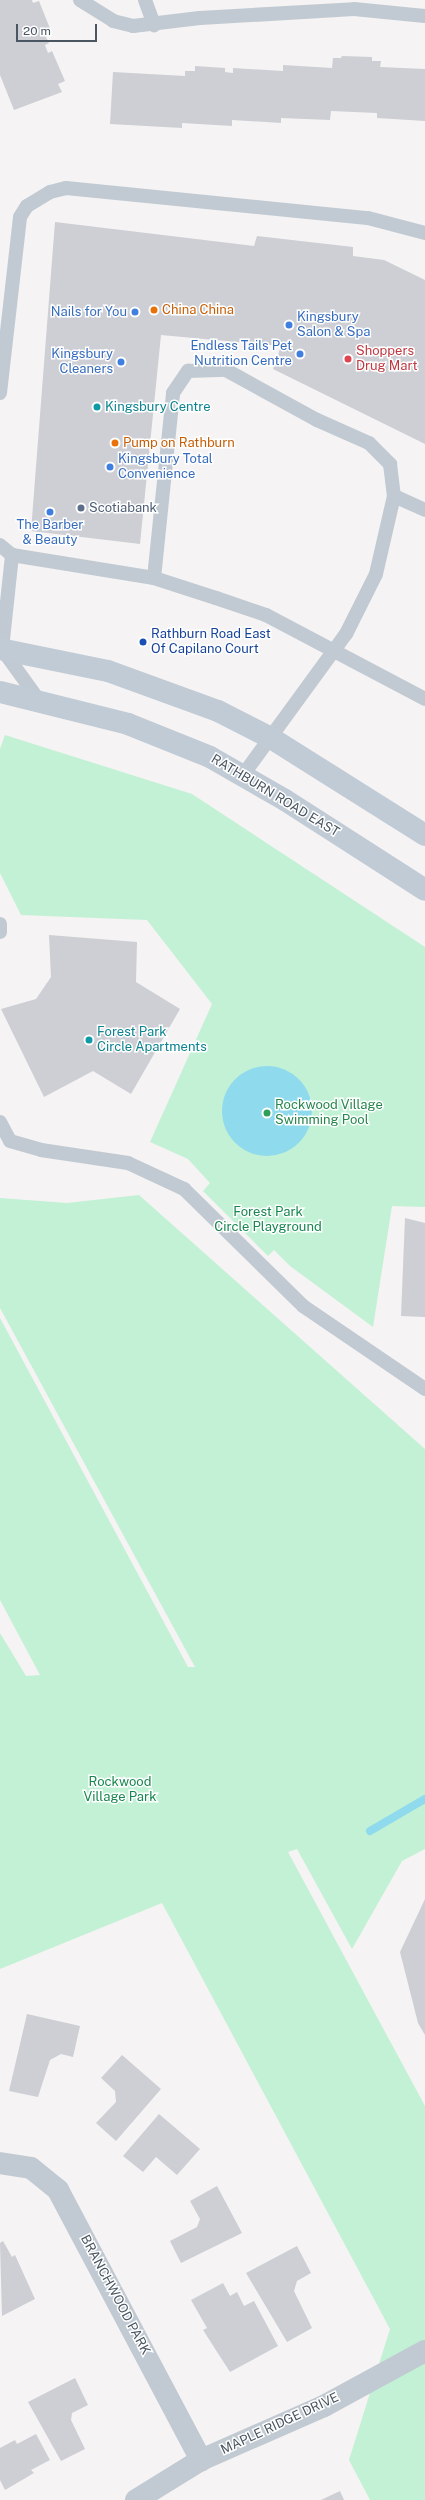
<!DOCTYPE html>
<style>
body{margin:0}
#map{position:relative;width:425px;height:2500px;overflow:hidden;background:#f5f3f3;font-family:"Public Sans",sans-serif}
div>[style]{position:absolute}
.green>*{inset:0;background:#c3f1d5}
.water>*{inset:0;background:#90daee}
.round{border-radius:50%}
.stream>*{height:8px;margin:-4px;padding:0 4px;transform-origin:4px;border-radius:4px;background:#90daee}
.building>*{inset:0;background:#cdcfd5}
.lane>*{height:14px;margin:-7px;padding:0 7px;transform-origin:7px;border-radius:7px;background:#c1cad2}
.street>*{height:22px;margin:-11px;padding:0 11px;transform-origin:11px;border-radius:11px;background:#c1cad2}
.secondary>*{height:22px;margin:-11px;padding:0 11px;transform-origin:11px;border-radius:11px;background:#c1cbd6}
.dots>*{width:11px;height:11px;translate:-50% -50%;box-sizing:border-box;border:2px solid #fff;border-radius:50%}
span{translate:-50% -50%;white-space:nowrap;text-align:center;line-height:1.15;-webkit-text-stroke:3px #fff;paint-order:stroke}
.food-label{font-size:13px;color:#c56008}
.left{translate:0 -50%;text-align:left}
.shop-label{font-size:13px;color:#366cbe}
.right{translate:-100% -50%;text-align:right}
.health-label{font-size:13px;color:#be3a42}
.culture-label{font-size:13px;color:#0d838f}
.service-label{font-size:13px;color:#4e5e75}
.transit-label{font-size:13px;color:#164399}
.street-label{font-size:13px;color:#4a5661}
.leisure-label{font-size:13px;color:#27864d}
.park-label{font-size:13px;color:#17864f}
.scale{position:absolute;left:16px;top:24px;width:81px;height:18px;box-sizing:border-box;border:2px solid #4a5661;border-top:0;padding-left:5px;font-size:12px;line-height:14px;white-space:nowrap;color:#4a5661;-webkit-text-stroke:3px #fff;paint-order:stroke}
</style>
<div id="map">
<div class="green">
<div style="clip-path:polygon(5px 735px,192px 794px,425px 947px,425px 1207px,392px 1206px,373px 1327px,290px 1266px,274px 1250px,268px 1256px,203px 1191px,210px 1183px,188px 1159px,150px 1142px,212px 1004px,147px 920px,21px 915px,0 873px,0 749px)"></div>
<div style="clip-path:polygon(139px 1195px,425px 1449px,425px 1849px,402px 1861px,352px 1949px,297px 1849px,288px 1852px,425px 2106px,425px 2500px,370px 2500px,349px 2460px,390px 2329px,162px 1903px,0 1969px,0 1633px,26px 1676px,40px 1675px,0 1600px,0 1318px,188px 1667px,195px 1667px,0 1308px,0 1198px,67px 1203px)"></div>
</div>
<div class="water">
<div class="round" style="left:222px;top:1066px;width:90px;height:90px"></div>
</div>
<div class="stream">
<div style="left:370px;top:1831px;width:64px;rotate:-30.2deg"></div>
</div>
<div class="building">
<div style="clip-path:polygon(0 0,32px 0,33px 3px,39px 1px,51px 31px,44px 33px,49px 43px,45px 45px,48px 53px,52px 51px,65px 81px,58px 84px,62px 92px,14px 110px,0 75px)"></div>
<div style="clip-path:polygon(342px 56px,372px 57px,372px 61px,381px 61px,380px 67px,425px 69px,425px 121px,377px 118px,377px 113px,331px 111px,330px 120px,281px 118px,281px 123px,232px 120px,232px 126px,182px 123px,182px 128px,110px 124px,113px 72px,185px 76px,185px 71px,195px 71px,195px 66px,225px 68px,225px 72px,233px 73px,233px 68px,283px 71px,283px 65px,332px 68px,333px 58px,341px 58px)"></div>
<div style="clip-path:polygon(55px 222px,254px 246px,257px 236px,353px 247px,353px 256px,384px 260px,425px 280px,425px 444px,273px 369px,281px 346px,161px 335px,140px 544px,31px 531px)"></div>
<div style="clip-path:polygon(49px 935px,137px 942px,136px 982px,180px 1009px,131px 1094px,93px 1071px,44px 1097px,1px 1009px,36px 999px,51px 977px)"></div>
<div style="clip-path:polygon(405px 1218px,425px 1223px,425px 1317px,401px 1316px)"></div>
<div style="clip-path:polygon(425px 1899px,425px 2035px,418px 2023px,400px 1952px)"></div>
<div style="clip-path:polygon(27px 2014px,80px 2026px,73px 2057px,61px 2054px,50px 2060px,38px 2097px,9px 2091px)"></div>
<div style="clip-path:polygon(122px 2055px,161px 2089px,116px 2141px,96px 2123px,116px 2102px,115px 2091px,101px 2078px)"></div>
<div style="clip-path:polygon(159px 2114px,200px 2149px,177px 2175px,156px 2157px,143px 2172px,123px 2156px)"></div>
<div style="clip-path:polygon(217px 2186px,242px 2233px,181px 2263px,170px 2241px,197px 2227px,200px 2219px,190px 2201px)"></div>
<div style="clip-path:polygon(3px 2241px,12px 2257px,15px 2255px,35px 2299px,2px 2316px,0 2243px)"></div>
<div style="clip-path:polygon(297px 2246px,311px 2273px,297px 2281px,294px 2291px,312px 2328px,287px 2342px,246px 2273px)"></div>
<div style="clip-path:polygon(223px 2283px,230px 2296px,237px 2292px,244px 2306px,254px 2301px,278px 2346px,230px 2372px,203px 2330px,207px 2328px,191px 2300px)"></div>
<div style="clip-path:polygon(75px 2378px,88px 2405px,72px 2413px,71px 2420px,85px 2449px,61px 2461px,28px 2402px)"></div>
<div style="clip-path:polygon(36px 2434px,50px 2460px,31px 2470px,34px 2473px,5px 2490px,0 2480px,0 2448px,15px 2440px,17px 2444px)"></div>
<div style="clip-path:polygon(340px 2491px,344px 2500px,321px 2500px)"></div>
</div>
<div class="lane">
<div style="left:80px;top:0;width:39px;rotate:32deg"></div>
<div style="left:113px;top:21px;width:21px;rotate:14deg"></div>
<div style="left:133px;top:26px;width:67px;rotate:-6.8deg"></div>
<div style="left:200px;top:18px;width:154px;rotate:-3.3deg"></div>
<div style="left:354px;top:9px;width:71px;rotate:5.6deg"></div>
<div style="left:145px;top:0;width:27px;rotate:70deg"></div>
<div style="left:0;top:393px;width:177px;rotate:-83.5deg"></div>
<div style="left:20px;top:217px;width:13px;rotate:-58deg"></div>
<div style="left:27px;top:206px;width:27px;rotate:-31deg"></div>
<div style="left:50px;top:192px;width:16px;rotate:-14deg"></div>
<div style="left:66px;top:188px;width:303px;rotate:5.7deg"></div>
<div style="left:368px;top:218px;width:59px;rotate:14.7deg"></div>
<div style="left:0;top:545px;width:16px;rotate:40deg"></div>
<div style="left:154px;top:578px;width:186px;rotate:-84.1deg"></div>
<div style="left:173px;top:393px;width:27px;rotate:-56deg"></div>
<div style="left:188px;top:371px;width:38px;rotate:-2deg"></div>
<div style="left:226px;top:370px;width:104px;rotate:28.8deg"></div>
<div style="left:317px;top:420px;width:57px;rotate:23.9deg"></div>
<div style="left:369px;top:443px;width:30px;rotate:45deg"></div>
<div style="left:390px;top:464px;width:32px;rotate:83deg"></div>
<div style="left:394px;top:496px;width:34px;rotate:24deg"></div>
<div style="left:38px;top:699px;width:62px;rotate:-125.8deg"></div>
<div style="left:2px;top:649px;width:95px;rotate:-83.9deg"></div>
<div style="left:12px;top:555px;width:144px;rotate:9.2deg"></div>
<div style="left:154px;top:578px;width:65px;rotate:17.9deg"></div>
<div style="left:216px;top:598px;width:53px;rotate:18.8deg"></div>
<div style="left:266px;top:615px;width:180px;rotate:27.8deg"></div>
<div style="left:243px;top:775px;width:175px;rotate:-53.9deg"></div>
<div style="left:346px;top:634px;width:67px;rotate:-63.4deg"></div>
<div style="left:376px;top:574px;width:80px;rotate:-77deg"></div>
<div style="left:0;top:924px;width:8px;rotate:90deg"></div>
<div style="left:0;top:1122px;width:21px;rotate:62deg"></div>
<div style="left:10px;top:1141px;width:32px;rotate:16deg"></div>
<div style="left:41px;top:1150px;width:88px;rotate:8.5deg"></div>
<div style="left:128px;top:1163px;width:62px;rotate:24.9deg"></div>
<div style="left:184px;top:1189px;width:167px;rotate:44.5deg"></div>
<div style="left:303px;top:1306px;width:148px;rotate:34.2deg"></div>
</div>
<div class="street">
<div style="left:0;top:2163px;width:31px;rotate:9deg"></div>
<div style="left:31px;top:2168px;width:35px;rotate:39deg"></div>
<div style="left:58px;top:2190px;width:306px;rotate:62.1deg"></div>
<div style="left:136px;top:2500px;width:76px;rotate:-31.6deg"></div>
<div style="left:201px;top:2460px;width:134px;rotate:-23.7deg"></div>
<div style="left:324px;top:2406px;width:115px;rotate:-28.6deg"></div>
</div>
<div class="secondary">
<div style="left:0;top:649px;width:110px;rotate:11.5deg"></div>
<div style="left:108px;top:671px;width:117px;rotate:20deg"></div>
<div style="left:218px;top:711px;width:59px;rotate:27deg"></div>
<div style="left:271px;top:738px;width:182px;rotate:32.2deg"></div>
<div style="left:0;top:692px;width:132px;rotate:14deg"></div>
<div style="left:128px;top:724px;width:88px;rotate:21.9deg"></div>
<div style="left:210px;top:757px;width:86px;rotate:29.8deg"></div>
<div style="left:285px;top:800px;width:166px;rotate:32.7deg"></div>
</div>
<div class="dots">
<div style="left:154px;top:310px;background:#e8710a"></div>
<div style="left:135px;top:312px;background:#3f7fe0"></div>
<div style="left:289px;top:325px;background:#3f7fe0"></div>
<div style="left:300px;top:354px;background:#3f7fe0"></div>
<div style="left:348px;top:359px;background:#e0444e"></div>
<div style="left:121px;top:362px;background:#3f7fe0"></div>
<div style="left:97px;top:407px;background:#0f9aa8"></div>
<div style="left:115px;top:443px;background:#e8710a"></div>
<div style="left:110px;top:467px;background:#3f7fe0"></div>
<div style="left:81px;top:508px;background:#5c6f8a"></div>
<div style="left:50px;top:512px;background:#3f7fe0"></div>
<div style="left:143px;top:642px;background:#1a4fb4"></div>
<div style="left:89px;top:1040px;background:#0f9aa8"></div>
<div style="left:267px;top:1113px;background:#2e9e5b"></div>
</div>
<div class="food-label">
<span class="left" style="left:162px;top:310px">China China</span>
<span class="left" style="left:123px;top:443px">Pump on Rathburn</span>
</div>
<div class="shop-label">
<span class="right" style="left:127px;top:312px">Nails for You</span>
<span class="left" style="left:297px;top:325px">Kingsbury<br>Salon &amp; Spa</span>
<span class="right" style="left:292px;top:354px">Endless Tails Pet<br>Nutrition Centre</span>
<span class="right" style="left:113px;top:362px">Kingsbury<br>Cleaners</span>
<span class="left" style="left:118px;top:467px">Kingsbury Total<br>Convenience</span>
<span style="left:50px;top:533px">The Barber<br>&amp; Beauty</span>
</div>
<div class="health-label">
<span class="left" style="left:356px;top:359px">Shoppers<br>Drug Mart</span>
</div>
<div class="culture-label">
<span class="left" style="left:105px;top:407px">Kingsbury Centre</span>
<span class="left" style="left:97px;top:1040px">Forest Park<br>Circle Apartments</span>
</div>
<div class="service-label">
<span class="left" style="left:89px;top:508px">Scotiabank</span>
</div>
<div class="transit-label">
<span class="left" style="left:151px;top:642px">Rathburn Road East<br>Of Capilano Court</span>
</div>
<div class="street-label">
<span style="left:275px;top:796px;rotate:31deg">RATHBURN ROAD EAST</span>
<span style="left:115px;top:2295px;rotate:62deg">BRANCHWOOD PARK</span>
<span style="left:280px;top:2424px;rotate:-25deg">MAPLE RIDGE DRIVE</span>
</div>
<div class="leisure-label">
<span class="left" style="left:275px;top:1113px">Rockwood Village<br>Swimming Pool</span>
</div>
<div class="park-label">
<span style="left:268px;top:1220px">Forest Park<br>Circle Playground</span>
<span style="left:120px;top:1790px">Rockwood<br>Village Park</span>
</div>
<div class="scale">20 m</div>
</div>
